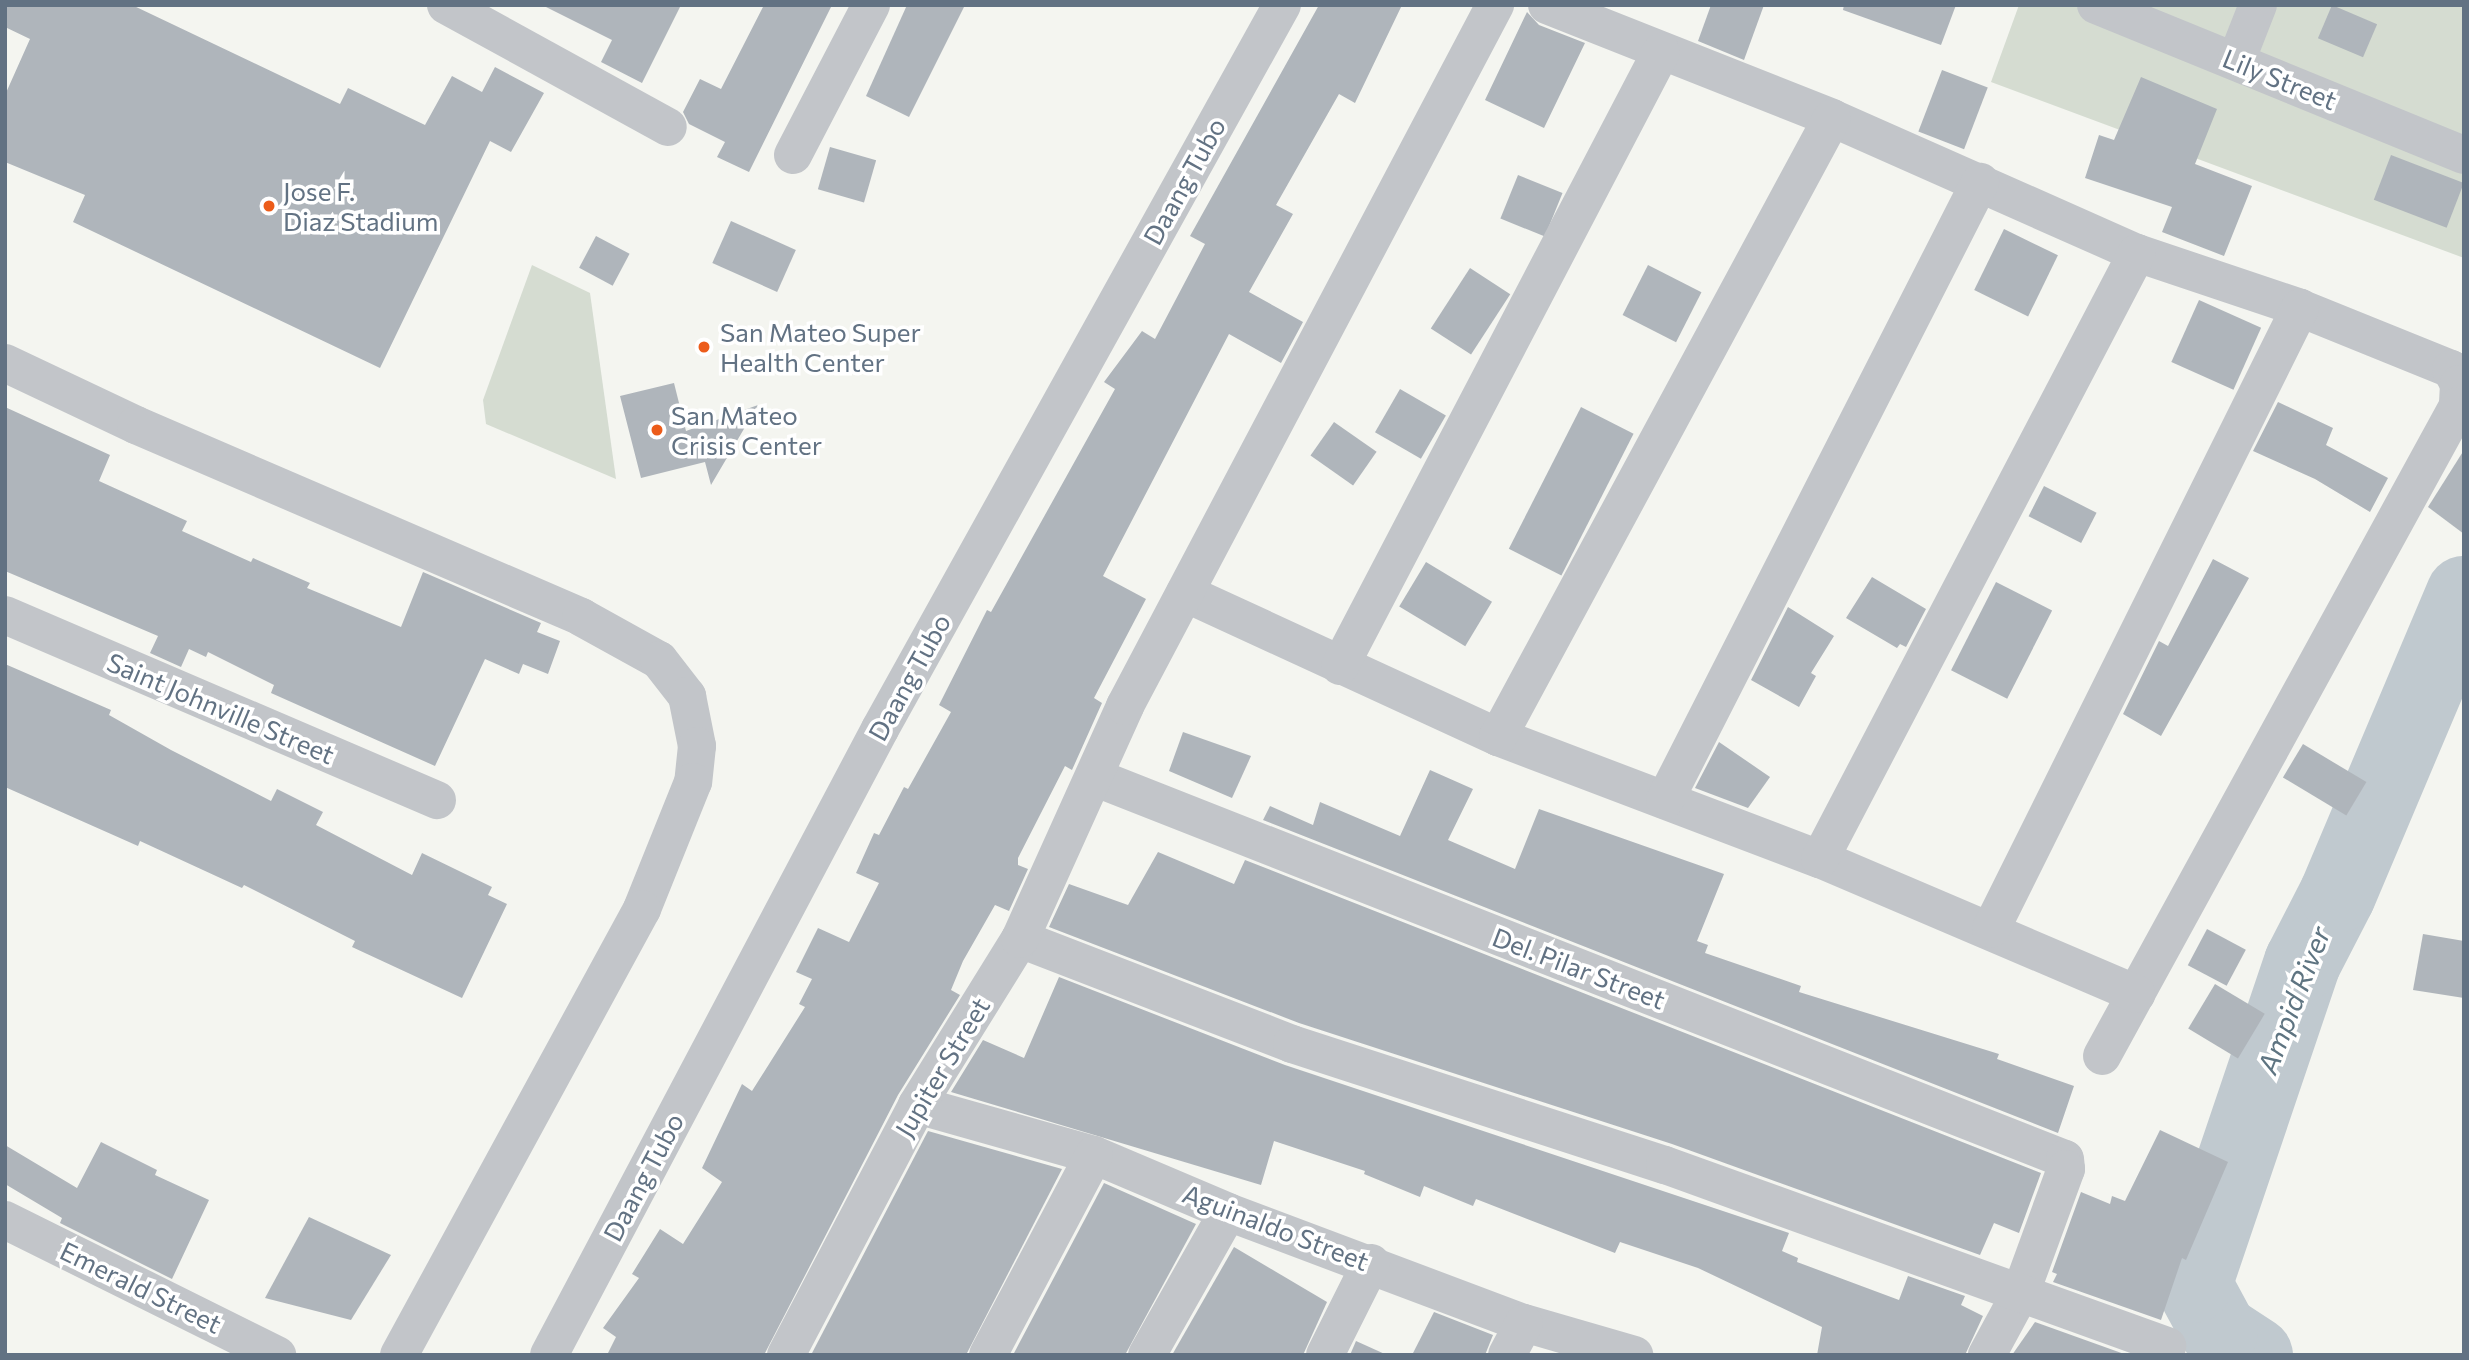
<!DOCTYPE html>
<style>
body{margin:0}
#map{position:relative;width:2469px;height:1360px;overflow:hidden;background:#f4f5f0;font-family:Commissioner,sans-serif}
div>[style]{position:absolute}
.green>*{inset:0;background:#d5dcd1}
.river>*{height:77px;margin:-38.5px;padding:0 38.5px;transform-origin:38.5px;border-radius:38.5px;background:#c0c9cf}
.building>*{inset:0;background:#afb5bb;transform-origin:0 0}
.minor>*{height:38px;margin:-19px;padding:0 19px;transform-origin:19px;border-radius:19px;background:#c2c5c9}
.dots>*{width:19px;height:19px;translate:-50% -50%;box-sizing:border-box;border:4px solid #fff;border-radius:50%}
span{translate:-50% -50%;white-space:nowrap;text-align:center;line-height:1.15;-webkit-text-stroke:7px #fff;paint-order:stroke}
.street-label{font-size:26px;color:#627283}
.poi-label{font-size:26px;color:#627283}
.left{translate:0 -50%;text-align:left}
.water-label{font-size:28px;color:#5e7481;font-style:italic}
.frame{position:absolute;inset:0;border:7px solid #627283;pointer-events:none}
</style>
<div id="map">
<div class="green">
<div style="clip-path:polygon(2019px 5px,2464px 5px,2464px 258px,1991px 82px)"></div>
<div style="clip-path:polygon(532px 265px,590px 293px,616px 479px,486px 424px,483px 400px)"></div>
</div>
<div class="river">
<div style="left:2254px;top:1355px;width:42px;rotate:-146.7deg"></div>
<div style="left:2219px;top:1332px;width:55px;rotate:-118.4deg"></div>
<div style="left:2193px;top:1284px;width:340px;rotate:-71.3deg"></div>
<div style="left:2302px;top:962px;width:76px;rotate:-62.8deg"></div>
<div style="left:2337px;top:894px;width:326px;rotate:-67.1deg"></div>
</div>
<div class="building">
<div style="clip-path:polygon(5px 5px,132px 5px,340px 104px,348px 88px,425px 125px,452px 76px,482px 92px,495px 67px,544px 93px,511px 152px,490px 141px,380px 368px,73px 222px,85px 195px,5px 162px,5px 95px,30px 39px,5px 27px)"></div>
<div style="clip-path:polygon(542px 5px,681px 5px,642px 83px,601px 62px,612px 40px)"></div>
<div style="clip-path:polygon(764px 5px,832px 5px,749px 172px,717px 157px,725px 142px,689px 124px,683px 112px,700px 79px,721px 89px)"></div>
<div style="clip-path:polygon(907px 5px,965px 5px,909px 117px,866px 96px)"></div>
<div style="clip-path:polygon(1319px 5px,1402px 5px,1355px 103px,1339px 94px,1276px 205px,1293px 214px,1249px 292px,1303px 322px,1281px 363px,1229px 334px,1103px 576px,1146px 599px,1094px 698px,1102px 703px,1072px 770px,1065px 766px,1018px 858px,1018px 865px,1028px 869px,1009px 911px,995px 905px,963px 961px,951px 990px,960px 995px,898px 1095px,764px 1355px,607px 1355px,616px 1337px,603px 1328px,639px 1278px,632px 1274px,660px 1229px,683px 1244px,722px 1182px,702px 1168px,742px 1084px,752px 1091px,805px 1007px,799px 1004px,812px 979px,796px 972px,818px 928px,849px 942px,879px 883px,856px 873px,874px 833px,879px 835px,904px 787px,908px 789px,951px 712px,939px 705px,987px 610px,991px 612px,1115px 389px,1104px 382px,1142px 331px,1155px 339px,1205px 244px,1190px 236px)"></div>
<div style="clip-path:polygon(1711px 5px,1764px 5px,1744px 60px,1698px 41px)"></div>
<div style="clip-path:polygon(1844px 5px,1956px 5px,1941px 45px,1843px 10px)"></div>
<div style="left:2332px;top:5px;width:49px;height:36px;rotate:23deg"></div>
<div style="clip-path:polygon(1527px 12px,1539px 25px,1585px 43px,1544px 128px,1485px 100px)"></div>
<div style="left:1942px;top:70px;width:49px;height:66px;rotate:21deg"></div>
<div style="clip-path:polygon(2141px 77px,2217px 109px,2195px 164px,2252px 186px,2224px 256px,2162px 232px,2172px 207px,2085px 178px,2099px 135px,2114px 140px)"></div>
<div style="left:830px;top:147px;width:48px;height:44px;rotate:16deg"></div>
<div style="left:2391px;top:155px;width:78px;height:48px;rotate:21deg"></div>
<div style="left:1518px;top:175px;width:48px;height:47px;rotate:22deg"></div>
<div style="left:731px;top:221px;width:71px;height:46px;rotate:24deg"></div>
<div style="left:2004px;top:229px;width:60px;height:68px;rotate:26deg"></div>
<div style="left:596px;top:236px;width:38px;height:36px;rotate:28deg"></div>
<div style="left:1648px;top:265px;width:60px;height:56px;rotate:27deg"></div>
<div style="left:1470px;top:268px;width:48px;height:72px;rotate:33deg"></div>
<div style="left:2199px;top:300px;width:68px;height:68px;rotate:24deg"></div>
<div style="clip-path:polygon(674px 383px,686px 431px,758px 405px,711px 485px,705px 462px,641px 478px,620px 396px)"></div>
<div style="left:1400px;top:389px;width:53px;height:50px;rotate:30deg"></div>
<div style="clip-path:polygon(2278px 402px,2333px 428px,2326px 445px,2388px 478px,2370px 512px,2315px 479px,2253px 451px)"></div>
<div style="clip-path:polygon(5px 407px,110px 455px,99px 481px,187px 521px,182px 531px,251px 562px,253px 558px,310px 583px,307px 588px,401px 627px,423px 572px,541px 623px,537px 632px,560px 641px,548px 674px,523px 664px,519px 674px,485px 659px,435px 766px,271px 693px,274px 685px,208px 652px,206px 657px,189px 649px,181px 667px,150px 653px,158px 636px,5px 571px)"></div>
<div style="left:1581px;top:407px;width:59px;height:159px;rotate:27deg"></div>
<div style="left:1334px;top:422px;width:52px;height:41px;rotate:35deg"></div>
<div style="clip-path:polygon(2464px 450px,2464px 534px,2428px 507px)"></div>
<div style="left:2044px;top:486px;width:59px;height:34px;rotate:27deg"></div>
<div style="clip-path:polygon(2213px 559px,2249px 578px,2161px 736px,2123px 714px,2159px 641px,2168px 646px)"></div>
<div style="left:1426px;top:562px;width:77px;height:52px;rotate:31deg"></div>
<div style="clip-path:polygon(1872px 577px,1926px 609px,1906px 647px,1900px 644px,1897px 648px,1846px 618px)"></div>
<div style="left:1996px;top:582px;width:63px;height:99px;rotate:27deg"></div>
<div style="clip-path:polygon(1788px 607px,1834px 636px,1811px 673px,1816px 676px,1799px 707px,1751px 680px)"></div>
<div style="clip-path:polygon(5px 664px,111px 710px,109px 715px,171px 750px,271px 801px,277px 789px,323px 812px,316px 825px,412px 875px,422px 853px,492px 887px,488px 895px,507px 904px,462px 998px,352px 947px,355px 941px,244px 885px,242px 888px,140px 841px,138px 846px,5px 787px)"></div>
<div style="clip-path:polygon(1183px 732px,1251px 756px,1232px 798px,1169px 771px)"></div>
<div style="clip-path:polygon(1719px 742px,1770px 777px,1748px 808px,1695px 788px)"></div>
<div style="left:2303px;top:744px;width:74px;height:39px;rotate:31deg"></div>
<div style="clip-path:polygon(1430px 770px,1473px 789px,1448px 840px,1515px 869px,1539px 809px,1724px 874px,1697px 941px,1708px 945px,1705px 953px,1801px 986px,1799px 992px,1999px 1054px,1997px 1059px,2074px 1086px,2058px 1133px,1263px 820px,1270px 806px,1313px 825px,1320px 802px,1400px 836px)"></div>
<div style="clip-path:polygon(1158px 852px,1234px 884px,1245px 860px,2041px 1173px,2019px 1233px,1994px 1223px,1980px 1255px,1672px 1144px,1299px 1023px,1049px 927px,1069px 884px,1128px 905px)"></div>
<div style="left:2207px;top:929px;width:44px;height:41px;rotate:28deg"></div>
<div style="clip-path:polygon(2423px 934px,2464px 941px,2464px 998px,2413px 990px)"></div>
<div style="clip-path:polygon(1059px 977px,1285px 1065px,1789px 1233px,1782px 1251px,1798px 1258px,1797px 1262px,1899px 1300px,1908px 1276px,1965px 1296px,1961px 1305px,1983px 1316px,1965px 1355px,1817px 1355px,1822px 1327px,1698px 1268px,1620px 1242px,1615px 1253px,1476px 1199px,1473px 1206px,1424px 1186px,1420px 1197px,1364px 1174px,1365px 1171px,1274px 1141px,1261px 1185px,951px 1092px,983px 1040px,1024px 1058px)"></div>
<div style="left:2215px;top:984px;width:58px;height:52px;rotate:31deg"></div>
<div style="clip-path:polygon(2160px 1130px,2228px 1162px,2186px 1260px,2182px 1258px,2161px 1320px,2053px 1282px,2057px 1274px,2052px 1272px,2081px 1192px,2110px 1204px,2112px 1196px,2125px 1201px)"></div>
<div style="clip-path:polygon(928px 1131px,1062px 1169px,966px 1355px,811px 1355px)"></div>
<div style="clip-path:polygon(101px 1142px,157px 1170px,155px 1175px,209px 1200px,172px 1279px,60px 1223px,62px 1218px,5px 1184px,5px 1145px,77px 1188px)"></div>
<div style="clip-path:polygon(1104px 1183px,1196px 1224px,1125px 1355px,1013px 1355px)"></div>
<div style="clip-path:polygon(309px 1217px,391px 1255px,351px 1320px,265px 1298px)"></div>
<div style="clip-path:polygon(1234px 1247px,1327px 1302px,1303px 1355px,1172px 1355px)"></div>
<div style="clip-path:polygon(1434px 1312px,1493px 1335px,1485px 1355px,1412px 1355px)"></div>
<div style="clip-path:polygon(2035px 1322px,2127px 1355px,2012px 1355px)"></div>
<div style="clip-path:polygon(1356px 1341px,1387px 1355px,1350px 1355px)"></div>
</div>
<div class="minor">
<div style="left:446px;top:5px;width:253px;rotate:28.8deg"></div>
<div style="left:1547px;top:5px;width:307px;rotate:21.6deg"></div>
<div style="left:1832px;top:118px;width:334px;rotate:23.9deg"></div>
<div style="left:2137px;top:253px;width:172px;rotate:18.6deg"></div>
<div style="left:2300px;top:308px;width:163px;rotate:22deg"></div>
<div style="left:2451px;top:369px;width:17px;rotate:62deg"></div>
<div style="left:2459px;top:384px;width:22px;rotate:93deg"></div>
<div style="left:2458px;top:406px;width:741px;rotate:118.71deg"></div>
<div style="left:2096px;top:5px;width:397px;rotate:22.2deg"></div>
<div style="left:2236px;top:61px;width:60px;rotate:-68.6deg"></div>
<div style="left:793px;top:155px;width:169px;rotate:-62.5deg"></div>
<div style="left:5px;top:363px;width:145px;rotate:25.3deg"></div>
<div style="left:136px;top:425px;width:485px;rotate:23.3deg"></div>
<div style="left:581px;top:617px;width:89px;rotate:28.9deg"></div>
<div style="left:659px;top:660px;width:46px;rotate:52.1deg"></div>
<div style="left:687px;top:696px;width:51px;rotate:78.7deg"></div>
<div style="left:697px;top:746px;width:36px;rotate:96deg"></div>
<div style="left:693px;top:782px;width:137px;rotate:111.9deg"></div>
<div style="left:642px;top:909px;width:508px;rotate:118.58deg"></div>
<div style="left:1185px;top:593px;width:345px;rotate:24.7deg"></div>
<div style="left:1498px;top:737px;width:344px;rotate:20.8deg"></div>
<div style="left:1820px;top:859px;width:344px;rotate:23.1deg"></div>
<div style="left:5px;top:615px;width:470px;rotate:23.2deg"></div>
<div style="left:1340px;top:666px;width:693px;rotate:-62.4deg"></div>
<div style="left:1498px;top:737px;width:703px;rotate:-61.65deg"></div>
<div style="left:1094px;top:777px;width:1043px;rotate:21.48deg"></div>
<div style="left:2065px;top:1159px;width:10px;rotate:84deg"></div>
<div style="left:2066px;top:1169px;width:131px;rotate:110.1deg"></div>
<div style="left:2021px;top:1292px;width:72px;rotate:118.4deg"></div>
<div style="left:1665px;top:800px;width:694px;rotate:-62.99deg"></div>
<div style="left:1820px;top:859px;width:684px;rotate:-62.39deg"></div>
<div style="left:1991px;top:929px;width:694px;rotate:-63.55deg"></div>
<div style="left:1020px;top:939px;width:292px;rotate:21.1deg"></div>
<div style="left:1292px;top:1044px;width:392px;rotate:18deg"></div>
<div style="left:1665px;top:1165px;width:534px;rotate:19.83deg"></div>
<div style="left:917px;top:1105px;width:184px;rotate:15.8deg"></div>
<div style="left:1094px;top:1155px;width:146px;rotate:23deg"></div>
<div style="left:1228px;top:1212px;width:316px;rotate:20.6deg"></div>
<div style="left:1524px;top:1323px;width:115px;rotate:16.2deg"></div>
<div style="left:5px;top:1220px;width:304px;rotate:26.4deg"></div>
<div style="left:549px;top:1355px;width:708px;rotate:-62.13deg"></div>
<div style="left:880px;top:729px;width:828px;rotate:-60.96deg"></div>
<div style="left:786px;top:1355px;width:282px;rotate:-62.3deg"></div>
<div style="left:917px;top:1105px;width:195px;rotate:-58.2deg"></div>
<div style="left:1020px;top:939px;width:256px;rotate:-65.7deg"></div>
<div style="left:1125px;top:706px;width:793px;rotate:-62.17deg"></div>
<div style="left:988px;top:1355px;width:226px;rotate:-62.1deg"></div>
<div style="left:1147px;top:1355px;width:164px;rotate:-60.5deg"></div>
<div style="left:1325px;top:1355px;width:103px;rotate:-63.4deg"></div>
<div style="left:1507px;top:1355px;width:36px;rotate:-62deg"></div>
</div>
<div class="dots">
<div style="left:269px;top:206px;background:#ec5c1a"></div>
<div style="left:704px;top:347px;background:#ec5c1a"></div>
<div style="left:657px;top:430px;background:#ec5c1a"></div>
</div>
<div class="street-label">
<span style="left:2280px;top:79px;rotate:22deg">Lily Street</span>
<span style="left:1184px;top:181px;rotate:-61deg">Daang Tubo</span>
<span style="left:909px;top:677px;rotate:-61deg">Daang Tubo</span>
<span style="left:221px;top:708px;rotate:23deg">Saint Johnville Street</span>
<span style="left:1579px;top:968px;rotate:21deg">Del. Pilar Street</span>
<span style="left:942px;top:1067px;rotate:-59deg">Jupiter Street</span>
<span style="left:643px;top:1177px;rotate:-62deg">Daang Tubo</span>
<span style="left:1276px;top:1227px;rotate:21deg">Aguinaldo Street</span>
<span style="left:141px;top:1287px;rotate:26deg">Emerald Street</span>
</div>
<div class="poi-label">
<span class="left" style="left:283px;top:206px">Jose F.<br>Diaz Stadium</span>
<span class="left" style="left:720px;top:347px">San Mateo Super<br>Health Center</span>
<span class="left" style="left:671px;top:430px">San Mateo<br>Crisis Center</span>
</div>
<div class="water-label">
<span style="left:2293px;top:1000px;rotate:-69deg">Ampid River</span>
</div>
<div class="frame"></div>
</div>
